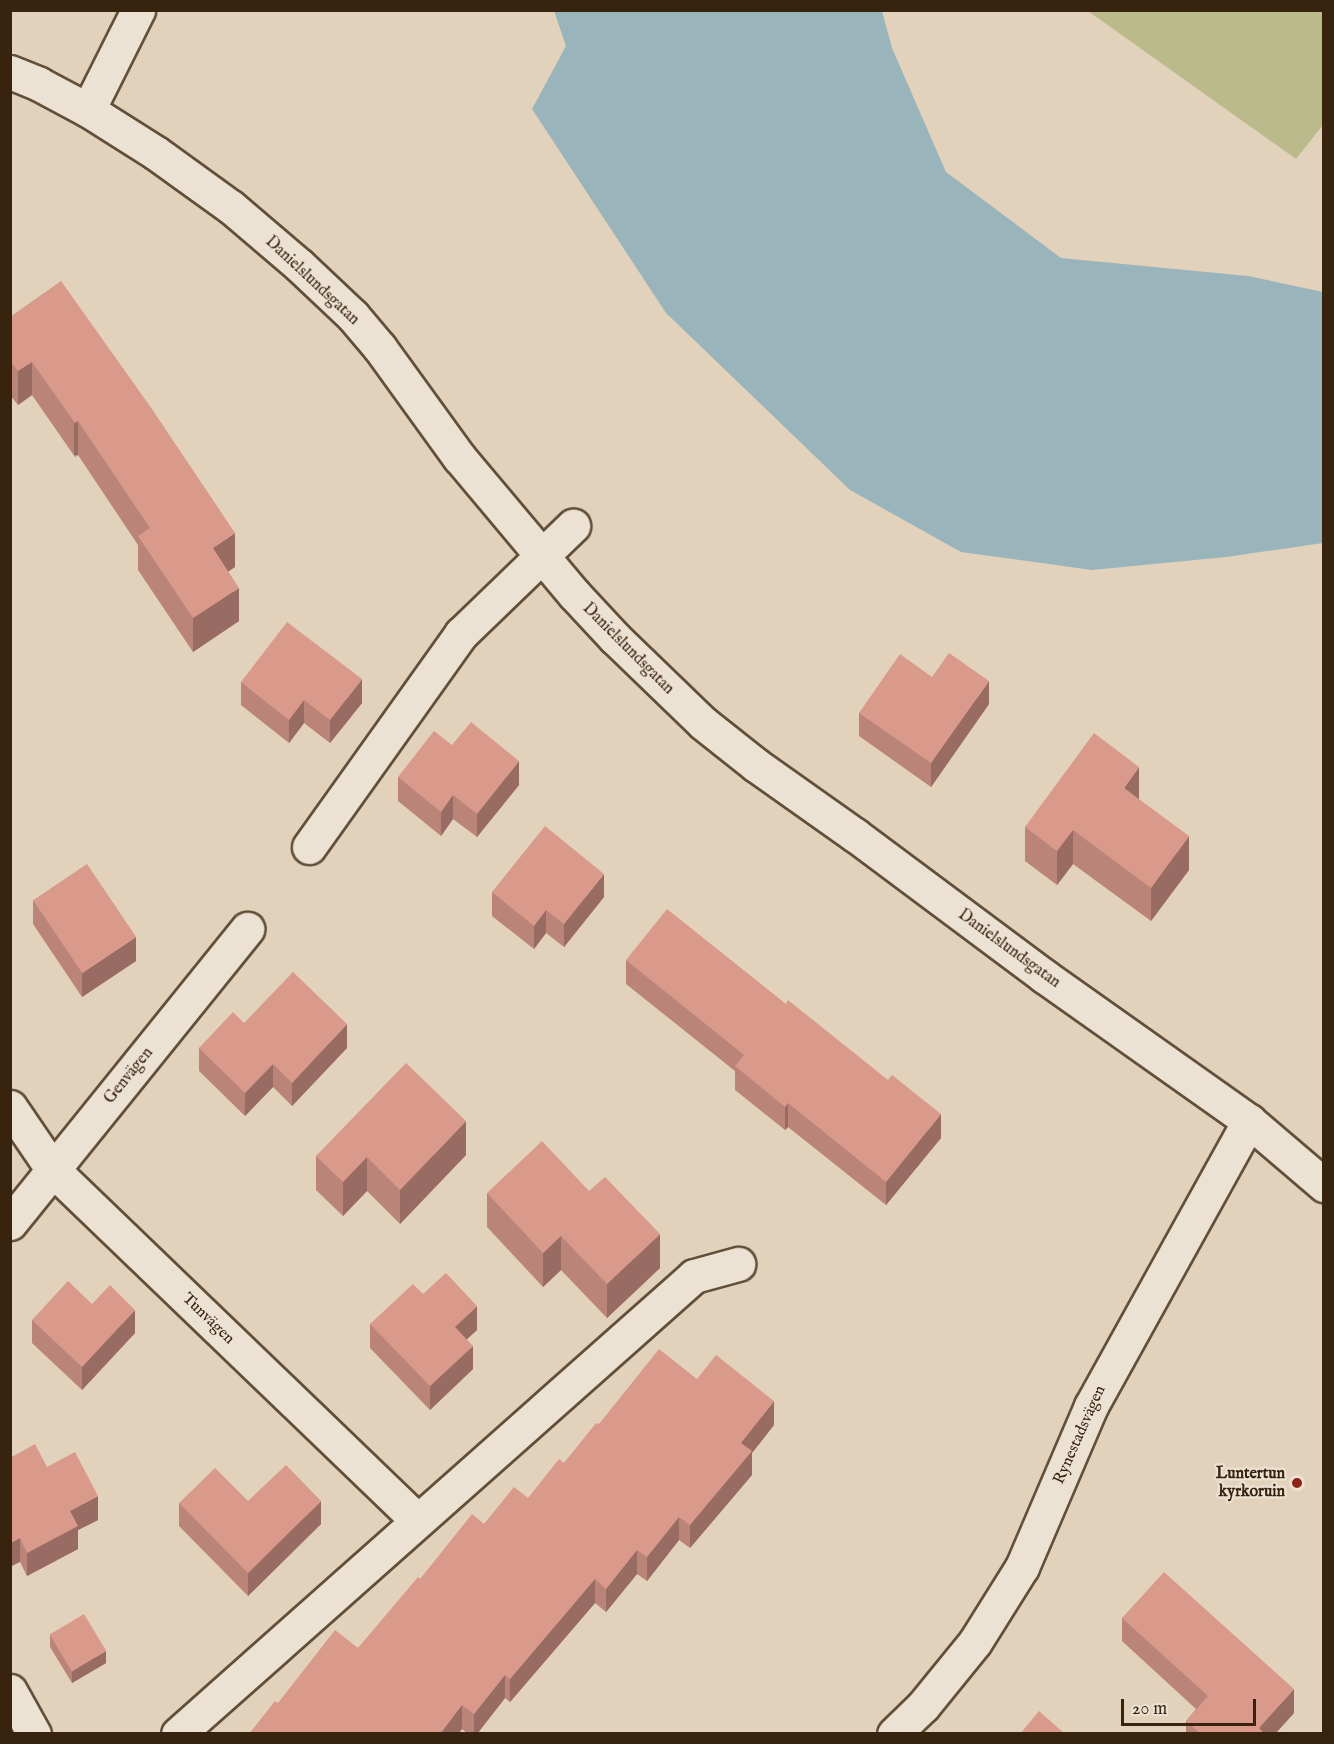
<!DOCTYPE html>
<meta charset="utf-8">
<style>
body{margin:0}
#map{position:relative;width:1334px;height:1744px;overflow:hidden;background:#e2d2bb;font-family:"IM FELL English",serif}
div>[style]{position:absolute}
.green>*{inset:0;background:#bbba8b}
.water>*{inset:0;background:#99b5bb}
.roads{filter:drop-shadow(2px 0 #624f39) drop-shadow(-2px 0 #624f39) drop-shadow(0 2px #624f39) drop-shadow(0 -2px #624f39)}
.street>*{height:33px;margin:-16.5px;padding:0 16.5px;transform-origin:16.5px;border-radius:16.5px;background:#ece2d3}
.secondary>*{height:33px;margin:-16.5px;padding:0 16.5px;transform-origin:16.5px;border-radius:16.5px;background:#ece2d3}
.wall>*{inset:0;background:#bb8478}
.shaded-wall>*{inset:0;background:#986c62;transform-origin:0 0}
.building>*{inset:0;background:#d99a8c;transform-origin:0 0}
.dots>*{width:16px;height:16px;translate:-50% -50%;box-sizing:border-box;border:3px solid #ece2d3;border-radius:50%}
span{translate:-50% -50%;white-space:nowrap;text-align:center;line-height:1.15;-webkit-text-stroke:4.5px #ece2d3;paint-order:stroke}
.street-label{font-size:16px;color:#38230e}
.poi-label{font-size:16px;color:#38230e;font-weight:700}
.right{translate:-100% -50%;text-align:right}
.frame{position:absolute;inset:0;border:12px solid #38230e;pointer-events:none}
.scale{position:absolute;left:1121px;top:1699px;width:135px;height:27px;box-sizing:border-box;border:3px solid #38230e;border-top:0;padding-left:8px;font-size:18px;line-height:21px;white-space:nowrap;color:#38230e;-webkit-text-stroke:4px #ece2d3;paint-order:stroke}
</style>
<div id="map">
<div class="green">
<div style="clip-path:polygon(1088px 11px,1323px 11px,1323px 125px,1296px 159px)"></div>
</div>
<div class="water">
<div style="clip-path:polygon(554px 11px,882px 11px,892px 48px,946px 172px,1061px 258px,1248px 276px,1323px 292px,1323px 543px,1226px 557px,1092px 570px,961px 552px,850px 490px,666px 313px,532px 109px,566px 46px)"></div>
</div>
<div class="roads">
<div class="street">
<div style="left:309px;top:847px;width:262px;rotate:-54.5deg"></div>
<div style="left:461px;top:634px;width:156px;rotate:-44deg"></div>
<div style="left:10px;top:1107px;width:76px;rotate:55.7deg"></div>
<div style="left:53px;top:1170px;width:505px;rotate:43.88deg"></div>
<div style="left:10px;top:1223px;width:378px;rotate:-51.1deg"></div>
<div style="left:10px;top:1691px;width:49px;rotate:60.8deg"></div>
<div style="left:178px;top:1734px;width:690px;rotate:-41.59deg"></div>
<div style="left:694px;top:1276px;width:46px;rotate:-15.3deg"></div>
<div style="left:894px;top:1734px;width:40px;rotate:-44deg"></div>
<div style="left:923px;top:1706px;width:82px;rotate:-50.9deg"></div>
<div style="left:975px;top:1642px;width:89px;rotate:-57.9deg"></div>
<div style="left:1022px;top:1567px;width:175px;rotate:-66.8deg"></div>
<div style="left:1091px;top:1406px;width:326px;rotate:-61deg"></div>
</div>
<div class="secondary">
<div style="left:10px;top:72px;width:31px;rotate:22deg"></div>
<div style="left:39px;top:84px;width:55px;rotate:28deg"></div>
<div style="left:88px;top:110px;width:80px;rotate:32.3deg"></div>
<div style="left:156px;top:153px;width:92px;rotate:35.8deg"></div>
<div style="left:231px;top:207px;width:89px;rotate:40.5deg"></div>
<div style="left:299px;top:265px;width:74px;rotate:43.4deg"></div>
<div style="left:353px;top:316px;width:42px;rotate:49.8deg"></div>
<div style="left:380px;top:348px;width:135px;rotate:54.1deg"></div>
<div style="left:459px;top:457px;width:179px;rotate:50deg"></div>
<div style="left:574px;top:594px;width:60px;rotate:47deg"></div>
<div style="left:615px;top:638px;width:122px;rotate:44deg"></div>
<div style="left:703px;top:723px;width:68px;rotate:38.4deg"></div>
<div style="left:756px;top:765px;width:121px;rotate:35.3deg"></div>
<div style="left:855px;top:835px;width:236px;rotate:36.7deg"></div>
<div style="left:1044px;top:976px;width:251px;rotate:35.3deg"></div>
<div style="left:1249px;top:1121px;width:99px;rotate:40.5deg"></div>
<div style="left:88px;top:110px;width:112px;rotate:-63.4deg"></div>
</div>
</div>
<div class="wall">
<div style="clip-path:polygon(10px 317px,235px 567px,228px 571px,239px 621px,193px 652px,138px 570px,138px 545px,78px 455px,75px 457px,32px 395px,18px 405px,10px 395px)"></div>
<div style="clip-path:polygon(932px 677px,989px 704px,931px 787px,859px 736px,859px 713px)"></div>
<div style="clip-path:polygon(241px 682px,362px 703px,330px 743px,304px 723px,289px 743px,241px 705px)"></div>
<div style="clip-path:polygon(452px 745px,519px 785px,477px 837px,453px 819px,441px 836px,398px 801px,398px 777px)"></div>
<div style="clip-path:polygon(1139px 800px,1189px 870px,1151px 921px,1073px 864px,1057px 885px,1025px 861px,1025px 827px)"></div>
<div style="clip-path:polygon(492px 892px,604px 897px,564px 947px,546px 933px,534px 949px,492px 916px)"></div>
<div style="clip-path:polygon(33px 900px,136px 961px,82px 997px,33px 924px)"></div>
<div style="clip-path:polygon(626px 960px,941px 1138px,886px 1205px,788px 1127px,785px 1130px,735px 1090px,735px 1071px,626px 984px)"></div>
<div style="clip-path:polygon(244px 1023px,347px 1048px,292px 1106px,273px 1087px,245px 1116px,199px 1071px,199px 1048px)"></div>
<div style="clip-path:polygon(466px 1155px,400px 1224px,367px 1191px,343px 1216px,316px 1190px,316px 1156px)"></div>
<div style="clip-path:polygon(487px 1193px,660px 1268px,607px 1318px,561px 1270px,543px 1287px,487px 1227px)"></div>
<div style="clip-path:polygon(423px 1294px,477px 1330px,467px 1339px,473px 1369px,430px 1410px,370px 1348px,370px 1324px)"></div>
<div style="clip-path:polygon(92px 1304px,135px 1333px,82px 1390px,32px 1343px,32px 1320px)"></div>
<div style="clip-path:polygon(697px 1379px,774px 1425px,752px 1453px,752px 1475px,690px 1548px,679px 1540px,647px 1581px,637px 1574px,606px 1612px,595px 1603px,510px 1702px,505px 1698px,477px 1734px,468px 1734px,462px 1729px,458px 1734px,249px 1734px,278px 1703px,358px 1648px,420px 1579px,484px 1524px,528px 1498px,564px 1463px,599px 1424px)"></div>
<div style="clip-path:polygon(10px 1458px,47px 1467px,98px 1520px,78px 1530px,78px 1549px,27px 1576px,20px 1562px)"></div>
<div style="clip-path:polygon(248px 1501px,321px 1524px,248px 1596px,179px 1526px,179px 1503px)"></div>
<div style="clip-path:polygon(1122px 1618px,1294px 1713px,1275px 1734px,1186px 1734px,1186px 1721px,1196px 1709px,1122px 1641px)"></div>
<div style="clip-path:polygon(50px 1635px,106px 1663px,72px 1683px,50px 1647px)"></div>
</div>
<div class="shaded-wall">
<div style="clip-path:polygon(32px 362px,32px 395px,18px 405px,18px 371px)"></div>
<div style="left:78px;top:421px;width:34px;height:4px;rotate:90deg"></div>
<div style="clip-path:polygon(235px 533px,235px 567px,213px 582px,213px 548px)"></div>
<div style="clip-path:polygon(239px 588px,239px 621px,193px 652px,193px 618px)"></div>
<div style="clip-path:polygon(362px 679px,362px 703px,330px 743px,330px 720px)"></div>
<div style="clip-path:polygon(989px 681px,989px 704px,931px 787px,931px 763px)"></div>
<div style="clip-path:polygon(304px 700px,304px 723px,289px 743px,289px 720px)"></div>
<div style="clip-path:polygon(519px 761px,519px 785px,477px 837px,477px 814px)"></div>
<div style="clip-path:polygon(1139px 767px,1139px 801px,1124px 788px)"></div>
<div style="clip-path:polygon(453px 795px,453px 819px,441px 836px,441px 812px)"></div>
<div style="clip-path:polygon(1073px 830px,1073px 864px,1057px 885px,1057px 851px)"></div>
<div style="clip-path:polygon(1189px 836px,1189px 870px,1151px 921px,1151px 888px)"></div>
<div style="clip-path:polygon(604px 874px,604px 897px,564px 947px,564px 924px)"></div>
<div style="clip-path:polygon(546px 910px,546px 933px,534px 949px,534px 926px)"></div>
<div style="clip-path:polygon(136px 937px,136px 961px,82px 997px,82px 973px)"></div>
<div style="clip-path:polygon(347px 1024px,347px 1048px,292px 1106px,292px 1083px)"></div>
<div style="clip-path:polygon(273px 1064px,273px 1087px,245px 1116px,245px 1093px)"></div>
<div style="clip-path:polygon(788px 1103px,788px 1127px,785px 1130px,785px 1107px)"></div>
<div style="clip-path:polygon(941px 1114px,941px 1138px,886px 1205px,886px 1182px)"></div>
<div style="clip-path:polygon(466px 1121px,466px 1155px,400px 1224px,400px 1190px)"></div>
<div style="clip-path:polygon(367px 1157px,367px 1191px,343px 1216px,343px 1182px)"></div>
<div style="clip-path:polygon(660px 1234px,660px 1268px,607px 1318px,607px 1284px)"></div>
<div style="clip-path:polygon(561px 1236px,561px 1270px,543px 1287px,543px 1253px)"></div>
<div style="clip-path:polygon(477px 1306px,477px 1330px,455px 1350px,455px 1327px)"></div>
<div style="clip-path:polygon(135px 1310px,135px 1333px,82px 1390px,82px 1367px)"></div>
<div style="clip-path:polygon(473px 1346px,473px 1369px,430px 1410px,430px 1386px)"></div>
<div style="clip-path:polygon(774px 1401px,774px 1425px,752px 1453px,752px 1475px,690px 1548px,690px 1525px,741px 1443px)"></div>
<div style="clip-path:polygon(98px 1496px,98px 1520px,78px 1530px,78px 1549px,27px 1576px,27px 1553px,70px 1511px)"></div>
<div style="clip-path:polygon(321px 1501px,321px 1524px,248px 1596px,248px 1573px)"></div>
<div style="clip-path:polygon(679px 1517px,679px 1540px,647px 1581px,647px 1557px)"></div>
<div style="clip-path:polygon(20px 1538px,20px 1562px,10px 1567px,10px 1543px)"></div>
<div style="clip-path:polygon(637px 1550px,637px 1574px,606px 1612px,606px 1589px)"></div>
<div style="clip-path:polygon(595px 1579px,595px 1603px,510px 1702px,510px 1679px)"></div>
<div style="clip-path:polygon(106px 1651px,106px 1663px,72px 1683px,72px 1671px)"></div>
<div style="clip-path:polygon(505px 1675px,505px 1698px,477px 1734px,474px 1734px,474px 1714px)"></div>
<div style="clip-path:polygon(1294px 1689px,1294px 1713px,1275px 1734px,1259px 1734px,1259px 1728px)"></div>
<div style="clip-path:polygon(462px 1705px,462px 1729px,458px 1734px,440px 1734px)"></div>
</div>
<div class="building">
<div style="clip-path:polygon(61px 281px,152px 409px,235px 533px,213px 548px,239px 588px,193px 618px,138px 536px,150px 528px,78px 421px,75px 423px,32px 362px,18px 371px,10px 361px,10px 317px)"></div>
<div style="clip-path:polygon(287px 622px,362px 679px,330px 720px,304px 700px,289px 720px,241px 682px)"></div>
<div style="clip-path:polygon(949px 653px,989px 681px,931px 763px,859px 713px,900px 654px,932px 677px)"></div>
<div style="clip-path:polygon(471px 722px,519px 761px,477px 814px,453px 795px,441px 812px,398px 777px,434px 731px,452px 745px)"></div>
<div style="clip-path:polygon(1094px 733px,1139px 767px,1124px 788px,1189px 836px,1151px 888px,1073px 830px,1057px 851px,1025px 827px)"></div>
<div style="clip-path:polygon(545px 826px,604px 874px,564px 924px,546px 910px,534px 926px,492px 892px)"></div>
<div style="left:87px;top:864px;width:88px;height:65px;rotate:56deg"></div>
<div style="clip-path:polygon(667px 909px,786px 1004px,788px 1000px,888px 1080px,892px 1075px,941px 1114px,886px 1182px,788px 1103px,785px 1107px,735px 1066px,744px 1055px,626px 960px)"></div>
<div style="clip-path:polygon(293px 972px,347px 1024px,292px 1083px,273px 1064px,245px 1093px,199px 1048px,233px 1012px,244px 1023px)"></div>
<div style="clip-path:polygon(406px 1063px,466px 1121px,400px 1190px,367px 1157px,343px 1182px,316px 1156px)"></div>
<div style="clip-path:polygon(542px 1141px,589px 1191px,605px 1177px,660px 1234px,607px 1284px,561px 1236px,543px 1253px,487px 1193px)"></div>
<div style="clip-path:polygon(446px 1273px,477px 1306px,455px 1327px,473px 1346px,430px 1386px,370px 1324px,413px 1284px,423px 1294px)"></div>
<div style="clip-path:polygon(68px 1281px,92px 1304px,110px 1285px,135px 1310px,82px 1367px,32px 1320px)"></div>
<div style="clip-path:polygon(659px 1349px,697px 1379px,716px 1355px,774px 1401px,741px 1443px,752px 1451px,690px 1525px,679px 1517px,647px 1557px,637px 1550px,606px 1589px,595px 1579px,510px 1679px,505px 1675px,474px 1714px,462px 1705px,440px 1734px,249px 1734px,275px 1701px,278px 1703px,335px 1630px,358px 1648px,418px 1577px,420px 1579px,472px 1514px,484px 1524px,514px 1487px,528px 1498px,559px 1459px,564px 1463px,596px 1423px,599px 1424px)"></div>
<div style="clip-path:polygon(35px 1444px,47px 1467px,75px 1452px,98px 1496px,70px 1511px,78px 1526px,27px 1553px,20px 1538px,10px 1543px,10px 1458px)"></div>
<div style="clip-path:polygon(286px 1465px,321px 1501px,248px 1573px,179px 1503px,215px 1468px,248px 1501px)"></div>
<div style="clip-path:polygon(1164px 1572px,1294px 1689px,1259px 1728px,1265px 1734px,1201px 1734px,1186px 1721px,1208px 1696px,1122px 1618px)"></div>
<div style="left:84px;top:1614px;width:43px;height:40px;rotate:59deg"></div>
<div style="clip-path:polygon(1039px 1711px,1065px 1734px,1020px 1734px)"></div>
</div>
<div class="dots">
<div style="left:1297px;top:1483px;background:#8f2418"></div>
</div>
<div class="street-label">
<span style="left:312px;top:281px;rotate:43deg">Danielslundsgatan</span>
<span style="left:628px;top:649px;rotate:45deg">Danielslundsgatan</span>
<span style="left:1009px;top:949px;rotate:36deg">Danielslundsgatan</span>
<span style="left:129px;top:1076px;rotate:-51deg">Genvägen</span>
<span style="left:208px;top:1319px;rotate:44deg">Tunvägen</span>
<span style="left:1080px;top:1435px;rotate:-66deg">Rynestadsvägen</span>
</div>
<div class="poi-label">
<span class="right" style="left:1285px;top:1483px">Luntertun<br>kyrkoruin</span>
</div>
<div class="frame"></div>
<div class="scale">20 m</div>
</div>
